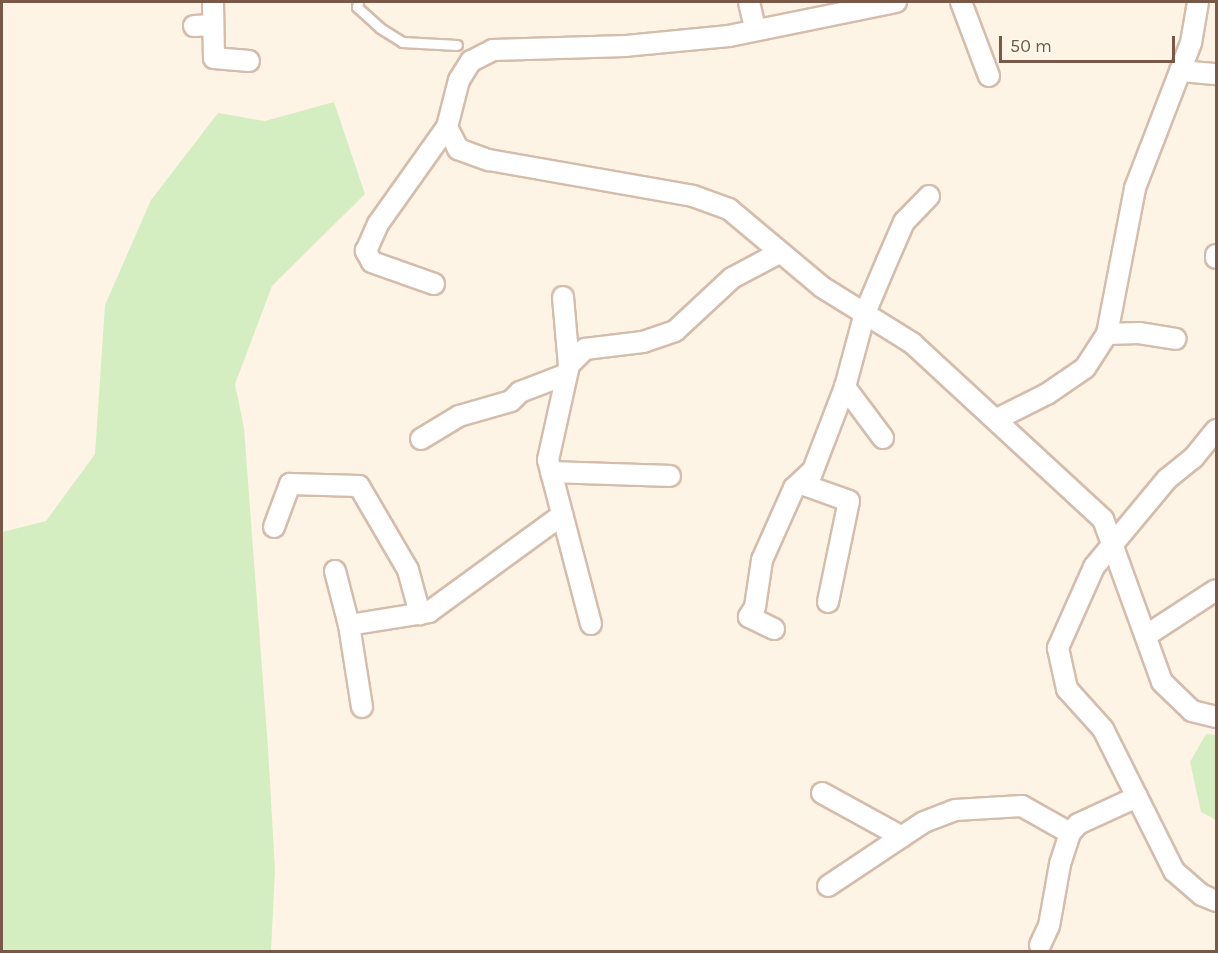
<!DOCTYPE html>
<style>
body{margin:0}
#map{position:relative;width:1218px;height:953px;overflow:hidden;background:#fef4e5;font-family:Karla,sans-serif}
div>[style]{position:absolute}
.green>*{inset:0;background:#d4eec1}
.roads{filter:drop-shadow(2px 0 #d4bdac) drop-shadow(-2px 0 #d4bdac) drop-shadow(0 2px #d4bdac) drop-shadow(0 -2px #d4bdac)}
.lane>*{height:9px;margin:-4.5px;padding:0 4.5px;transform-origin:4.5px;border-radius:4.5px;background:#fff}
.street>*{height:20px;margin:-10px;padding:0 10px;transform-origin:10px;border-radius:10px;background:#fff}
span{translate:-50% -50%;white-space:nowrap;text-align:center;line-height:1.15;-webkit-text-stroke:5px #fff8ed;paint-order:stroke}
.frame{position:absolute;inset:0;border:3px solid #7a5847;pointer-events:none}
.scale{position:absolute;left:999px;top:36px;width:176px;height:27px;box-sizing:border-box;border:3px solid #7a5847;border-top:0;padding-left:8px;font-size:18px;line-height:21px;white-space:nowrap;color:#7a5847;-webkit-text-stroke:4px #fff8ed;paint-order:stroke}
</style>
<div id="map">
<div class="green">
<div style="clip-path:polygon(334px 102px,365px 194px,272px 286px,235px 384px,244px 428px,268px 748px,275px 870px,271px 951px,2px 951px,2px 532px,46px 521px,95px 454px,105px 305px,151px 200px,218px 113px,265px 121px)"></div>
<div style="clip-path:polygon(1206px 734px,1216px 735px,1216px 820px,1201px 812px,1190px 762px)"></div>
</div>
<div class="roads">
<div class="lane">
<div style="left:358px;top:2px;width:5px;rotate:101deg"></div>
<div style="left:357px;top:7px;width:31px;rotate:42deg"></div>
<div style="left:380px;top:28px;width:26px;rotate:32deg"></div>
<div style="left:402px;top:42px;width:55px;rotate:3.1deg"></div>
</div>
<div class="street">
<div style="left:213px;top:2px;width:56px;rotate:89deg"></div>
<div style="left:214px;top:58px;width:35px;rotate:5deg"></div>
<div style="left:749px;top:2px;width:28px;rotate:77deg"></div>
<div style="left:896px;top:2px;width:170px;rotate:168.5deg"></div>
<div style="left:729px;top:36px;width:103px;rotate:174.5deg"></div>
<div style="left:626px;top:46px;width:133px;rotate:178.3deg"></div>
<div style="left:493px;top:50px;width:25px;rotate:153deg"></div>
<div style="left:471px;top:61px;width:22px;rotate:122deg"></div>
<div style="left:459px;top:80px;width:49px;rotate:104.3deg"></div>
<div style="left:447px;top:127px;width:25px;rotate:63deg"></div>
<div style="left:458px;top:149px;width:33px;rotate:20deg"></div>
<div style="left:489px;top:160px;width:207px;rotate:10deg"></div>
<div style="left:693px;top:196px;width:38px;rotate:20deg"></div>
<div style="left:729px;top:209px;width:121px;rotate:40deg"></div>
<div style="left:822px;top:287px;width:106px;rotate:31.9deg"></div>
<div style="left:912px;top:343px;width:260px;rotate:42.7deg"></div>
<div style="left:1103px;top:519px;width:173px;rotate:70.1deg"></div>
<div style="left:1162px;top:682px;width:42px;rotate:44deg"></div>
<div style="left:1192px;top:711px;width:25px;rotate:14deg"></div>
<div style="left:961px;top:2px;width:79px;rotate:69.3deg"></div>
<div style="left:194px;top:26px;width:19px;rotate:-3deg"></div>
<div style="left:1180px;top:71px;width:36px;rotate:5deg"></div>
<div style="left:1216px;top:255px;width:3px;rotate:90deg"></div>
<div style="left:434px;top:284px;width:66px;rotate:-160.5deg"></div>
<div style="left:372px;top:262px;width:13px;rotate:-119deg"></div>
<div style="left:366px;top:251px;width:30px;rotate:-66deg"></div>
<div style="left:378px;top:224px;width:119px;rotate:-54.6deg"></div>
<div style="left:563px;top:297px;width:68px;rotate:85deg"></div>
<div style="left:1107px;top:334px;width:32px;rotate:-2deg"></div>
<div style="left:1139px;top:333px;width:37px;rotate:9deg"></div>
<div style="left:997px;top:419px;width:56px;rotate:-26.6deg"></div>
<div style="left:1047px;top:394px;width:46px;rotate:-34.4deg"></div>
<div style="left:1085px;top:368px;width:40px;rotate:-57.1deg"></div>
<div style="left:1107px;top:334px;width:149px;rotate:-79.1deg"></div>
<div style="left:1135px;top:188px;width:155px;rotate:-68.9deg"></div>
<div style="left:1191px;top:43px;width:42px;rotate:-80.3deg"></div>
<div style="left:1216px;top:430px;width:36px;rotate:129deg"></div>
<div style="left:1193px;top:458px;width:33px;rotate:141deg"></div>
<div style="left:1167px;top:479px;width:114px;rotate:129.7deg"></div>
<div style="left:1094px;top:567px;width:89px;rotate:114deg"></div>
<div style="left:1058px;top:648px;width:42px;rotate:77.6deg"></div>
<div style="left:1067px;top:689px;width:54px;rotate:48deg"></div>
<div style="left:1103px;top:729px;width:159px;rotate:63.4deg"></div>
<div style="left:1174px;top:871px;width:37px;rotate:41deg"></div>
<div style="left:1202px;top:895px;width:15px;rotate:23deg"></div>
<div style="left:883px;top:438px;width:64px;rotate:-126.7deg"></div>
<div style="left:845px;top:387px;width:77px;rotate:-74.9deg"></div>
<div style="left:865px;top:313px;width:56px;rotate:-67.1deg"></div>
<div style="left:887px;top:261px;width:43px;rotate:-66.4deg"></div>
<div style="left:904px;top:222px;width:36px;rotate:-46deg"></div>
<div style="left:421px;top:439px;width:44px;rotate:-31.2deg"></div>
<div style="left:459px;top:416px;width:54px;rotate:-16.1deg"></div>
<div style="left:511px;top:401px;width:13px;rotate:-45deg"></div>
<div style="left:520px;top:392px;width:50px;rotate:-21deg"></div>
<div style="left:551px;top:472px;width:119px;rotate:1.9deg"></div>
<div style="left:274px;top:527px;width:46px;rotate:-69.6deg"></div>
<div style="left:290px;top:484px;width:69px;rotate:1.7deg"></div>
<div style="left:359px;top:486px;width:97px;rotate:59.7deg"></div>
<div style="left:408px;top:570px;width:46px;rotate:74.7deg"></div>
<div style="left:335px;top:571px;width:56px;rotate:75.5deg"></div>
<div style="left:349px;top:625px;width:81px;rotate:-9.2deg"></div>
<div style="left:429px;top:612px;width:165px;rotate:-36.1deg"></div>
<div style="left:828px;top:602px;width:103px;rotate:-78.3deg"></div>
<div style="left:849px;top:501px;width:45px;rotate:-160.3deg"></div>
<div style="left:807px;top:486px;width:106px;rotate:-69deg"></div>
<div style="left:591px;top:624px;width:170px;rotate:-104.7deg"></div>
<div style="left:548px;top:460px;width:97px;rotate:-77.5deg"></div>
<div style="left:569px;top:365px;width:23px;rotate:-45deg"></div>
<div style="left:585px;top:349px;width:58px;rotate:-6.9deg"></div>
<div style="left:643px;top:342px;width:34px;rotate:-19deg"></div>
<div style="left:675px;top:331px;width:78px;rotate:-42.9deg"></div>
<div style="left:732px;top:278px;width:53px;rotate:-28deg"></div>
<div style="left:349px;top:625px;width:83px;rotate:81deg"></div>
<div style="left:774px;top:629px;width:28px;rotate:-154deg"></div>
<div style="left:749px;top:617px;width:12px;rotate:-59deg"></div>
<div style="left:755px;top:607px;width:48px;rotate:-81.5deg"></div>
<div style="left:762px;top:560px;width:79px;rotate:-66deg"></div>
<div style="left:794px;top:488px;width:23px;rotate:-43deg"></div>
<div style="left:1147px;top:635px;width:82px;rotate:-33.1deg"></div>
<div style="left:822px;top:793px;width:91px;rotate:28.8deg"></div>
<div style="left:828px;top:886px;width:115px;rotate:-33.7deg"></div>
<div style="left:924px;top:822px;width:33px;rotate:-21deg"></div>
<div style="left:955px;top:810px;width:67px;rotate:-3.4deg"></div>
<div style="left:1022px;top:806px;width:55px;rotate:29.4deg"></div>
<div style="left:1070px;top:833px;width:12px;rotate:-48deg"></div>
<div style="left:1078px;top:824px;width:65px;rotate:-24.6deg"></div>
<div style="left:1040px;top:945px;width:21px;rotate:-65deg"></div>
<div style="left:1049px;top:926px;width:63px;rotate:-79.9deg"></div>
<div style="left:1060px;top:864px;width:33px;rotate:-72deg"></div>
</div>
</div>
<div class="frame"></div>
<div class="scale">50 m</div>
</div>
